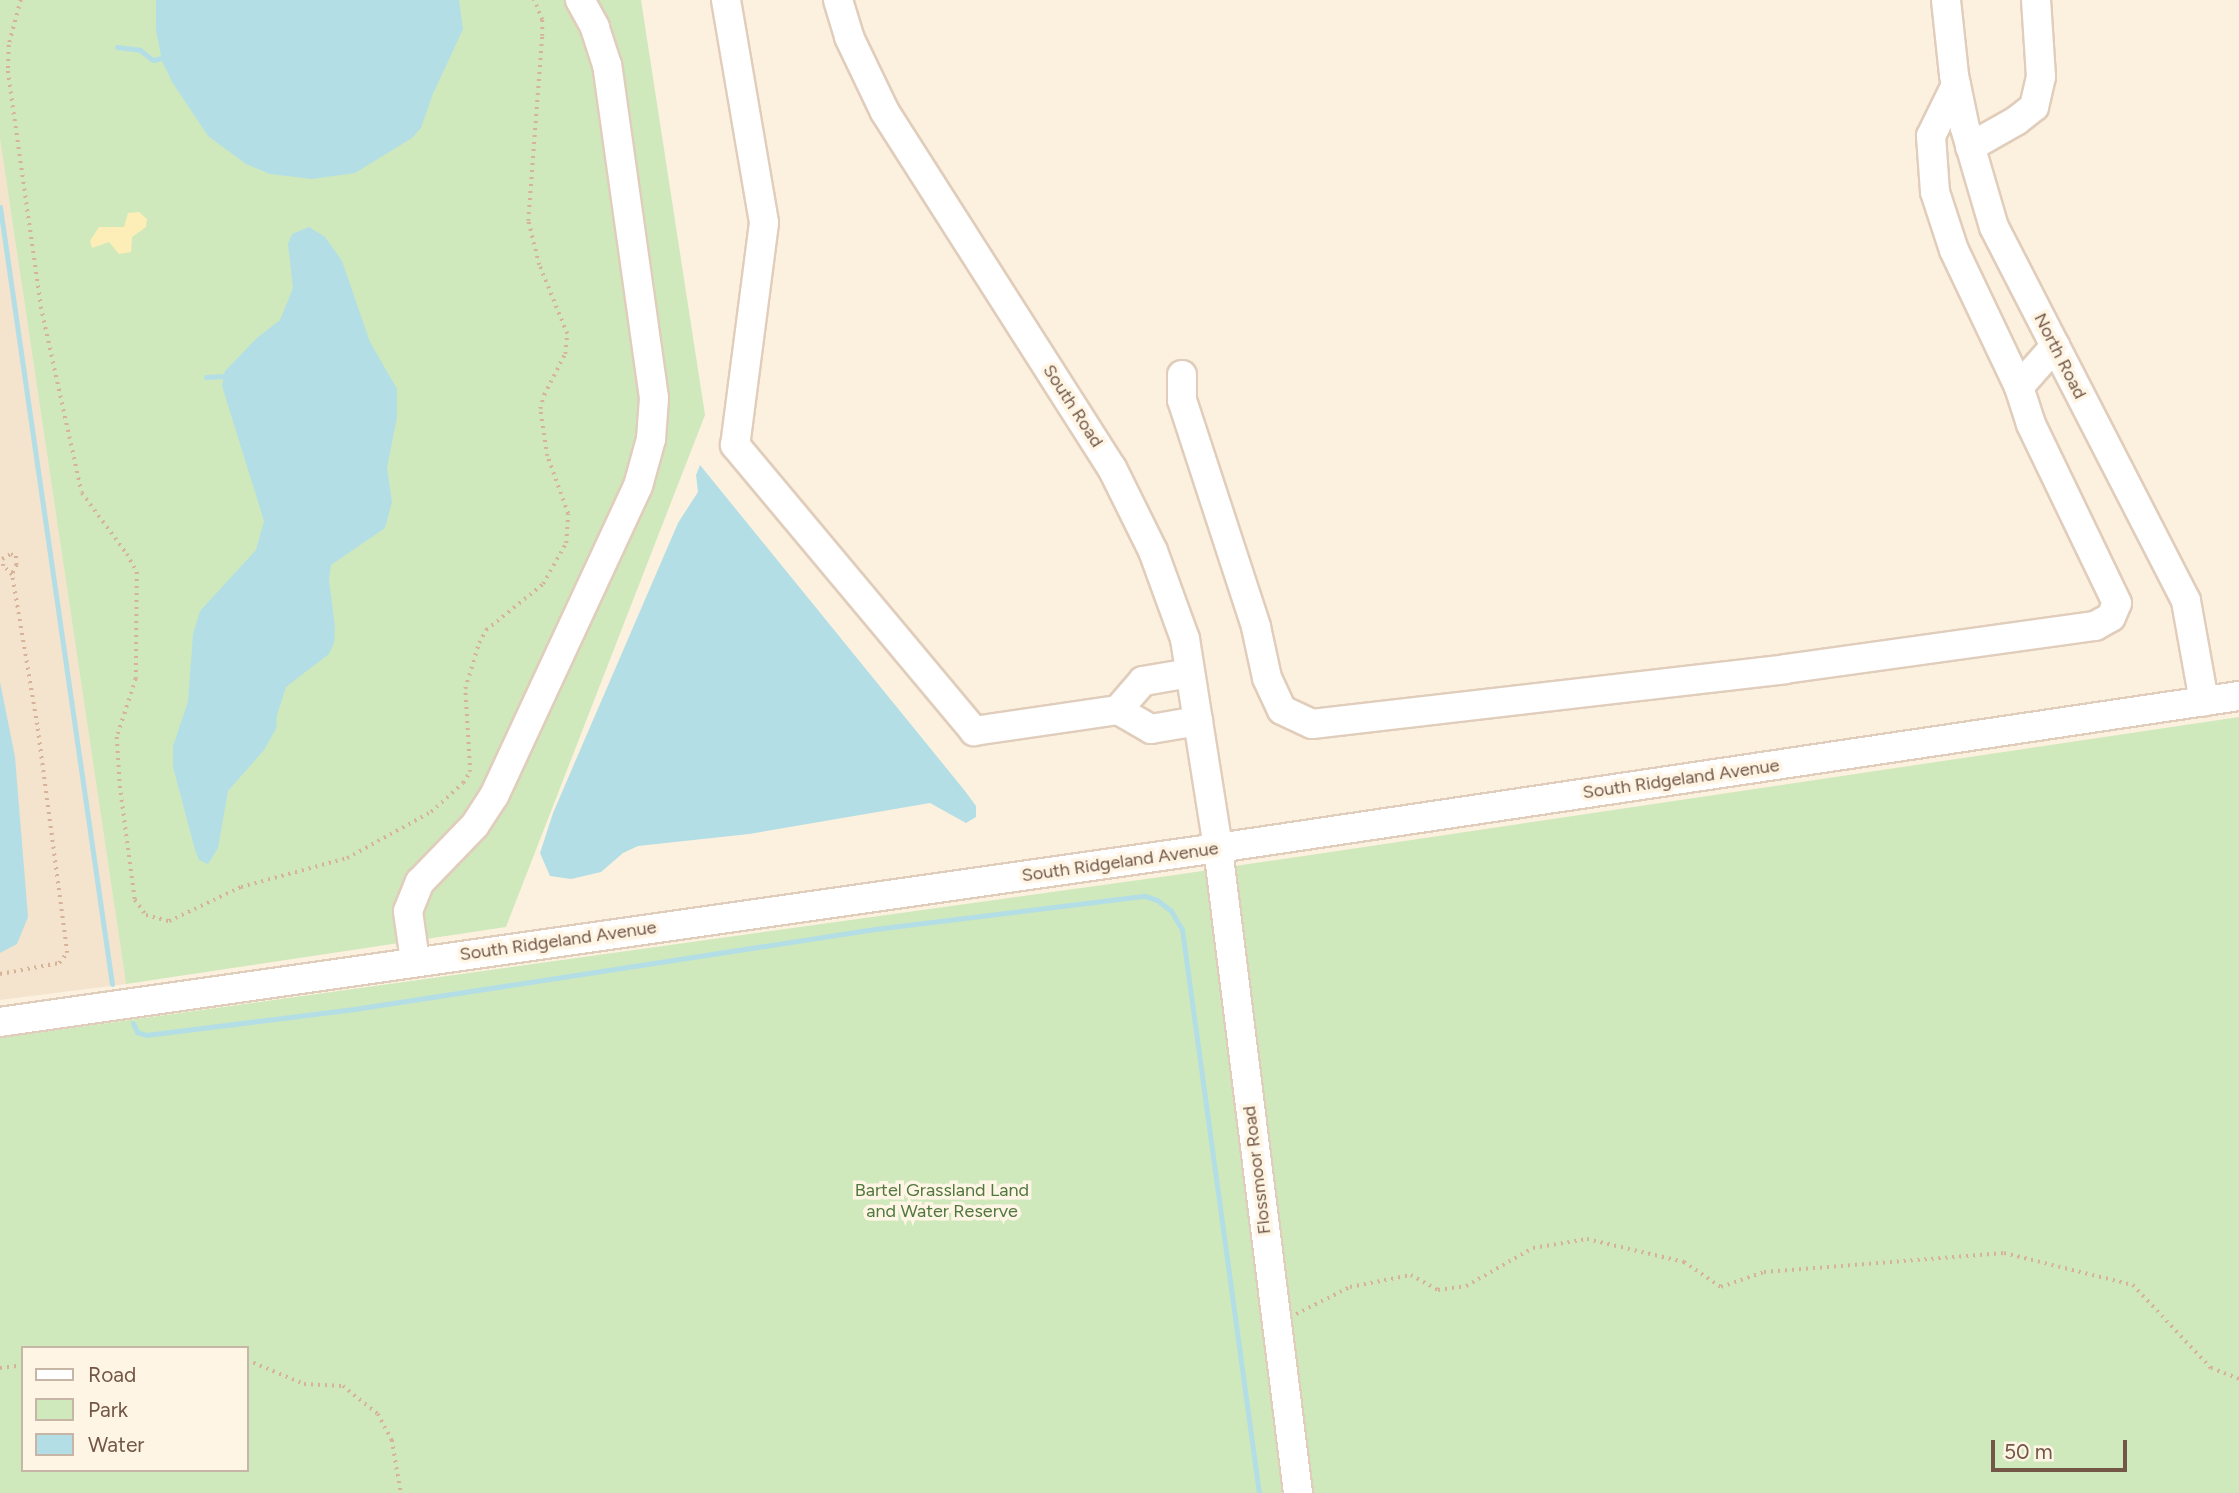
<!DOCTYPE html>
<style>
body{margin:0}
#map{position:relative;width:2239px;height:1493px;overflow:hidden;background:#fcf1de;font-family:Figtree,sans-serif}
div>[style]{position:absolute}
.residential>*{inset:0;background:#f4e3cd}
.green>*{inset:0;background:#cfe9bd}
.sand>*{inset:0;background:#fdeeb8}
.water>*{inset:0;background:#b3dee6}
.stream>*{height:5px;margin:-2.5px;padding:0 2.5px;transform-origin:2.5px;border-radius:2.5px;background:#b3dee6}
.path>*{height:3.5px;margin-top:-1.75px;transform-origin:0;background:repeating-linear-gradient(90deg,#d6b299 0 2px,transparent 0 7px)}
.roads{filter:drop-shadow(2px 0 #e0cdbb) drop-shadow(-2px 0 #e0cdbb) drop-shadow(0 2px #e0cdbb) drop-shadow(0 -2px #e0cdbb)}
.minor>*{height:28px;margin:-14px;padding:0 14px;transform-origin:14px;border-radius:14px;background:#fff}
span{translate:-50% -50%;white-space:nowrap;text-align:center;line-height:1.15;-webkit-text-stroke:7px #fff5e5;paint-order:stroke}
.street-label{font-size:18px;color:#735746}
.park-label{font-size:18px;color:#4f783e}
.legend{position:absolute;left:21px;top:1346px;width:228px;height:126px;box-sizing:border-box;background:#fff5e5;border:2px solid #c7b6a5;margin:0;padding:9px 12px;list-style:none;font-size:21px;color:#735746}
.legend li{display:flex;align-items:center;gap:14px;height:35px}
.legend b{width:35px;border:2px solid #c7b6a5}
.scale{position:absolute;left:1991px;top:1440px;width:136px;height:32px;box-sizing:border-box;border:4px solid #735746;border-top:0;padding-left:9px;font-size:21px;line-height:24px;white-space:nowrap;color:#735746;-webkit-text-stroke:5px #fff5e5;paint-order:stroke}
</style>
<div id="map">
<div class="residential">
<div style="clip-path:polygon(0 139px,126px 984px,0 1000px)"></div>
</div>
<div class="green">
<div style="clip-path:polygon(0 0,641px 0,705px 415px,506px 927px,126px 984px,0 139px)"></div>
<div style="clip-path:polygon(evenodd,2239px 717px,2239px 1493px,0 1493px,0 1038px,1175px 875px,2239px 717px,23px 1348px,247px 1348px,247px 1470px,23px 1470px,23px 1348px)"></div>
</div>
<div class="sand">
<div style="clip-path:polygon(139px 212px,147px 219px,146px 227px,132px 237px,131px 252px,119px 254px,109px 242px,92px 248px,90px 241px,99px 227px,124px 227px,128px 213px)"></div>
</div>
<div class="water">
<div style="clip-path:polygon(156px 0,459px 0,463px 29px,432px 96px,421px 128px,412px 138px,355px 173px,312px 179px,270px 174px,246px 164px,208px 136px,172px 82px,162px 61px,156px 30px)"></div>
<div style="clip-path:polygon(309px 227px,325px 237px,342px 261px,370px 342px,397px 389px,397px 417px,387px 468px,392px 502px,385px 528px,331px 565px,329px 580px,335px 627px,334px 643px,329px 654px,286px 687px,277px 715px,276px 729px,264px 750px,228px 791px,218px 848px,208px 864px,199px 860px,195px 850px,173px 767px,173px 746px,188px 701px,193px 634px,200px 611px,256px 550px,264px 521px,222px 386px,225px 371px,257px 338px,280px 320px,293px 288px,288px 244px,292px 234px)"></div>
<div style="clip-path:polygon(700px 465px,965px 791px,976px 806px,976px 817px,966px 823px,930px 803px,749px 834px,638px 846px,623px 853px,601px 872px,571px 879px,550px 876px,540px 853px,553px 813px,678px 523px,698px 492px,696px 475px)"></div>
<div style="clip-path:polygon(0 682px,15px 757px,28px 917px,17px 944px,0 953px)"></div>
</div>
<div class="stream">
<div style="left:117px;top:47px;width:23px;rotate:7deg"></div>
<div style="left:140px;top:50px;width:16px;rotate:38deg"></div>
<div style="left:153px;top:60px;width:9px;rotate:-13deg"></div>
<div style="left:0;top:207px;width:785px;rotate:81.8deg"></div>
<div style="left:206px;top:377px;width:18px;rotate:-3deg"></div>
<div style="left:133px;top:1023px;width:10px;rotate:66deg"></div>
<div style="left:137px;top:1032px;width:9px;rotate:18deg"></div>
<div style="left:146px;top:1035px;width:210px;rotate:-7.1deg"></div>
<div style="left:354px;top:1009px;width:527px;rotate:-8.73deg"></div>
<div style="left:875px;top:929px;width:272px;rotate:-7deg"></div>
<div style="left:1145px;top:896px;width:13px;rotate:18deg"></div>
<div style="left:1157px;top:900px;width:18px;rotate:38deg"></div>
<div style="left:1171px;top:911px;width:21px;rotate:59deg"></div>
<div style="left:1182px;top:929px;width:569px;rotate:82.23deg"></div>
</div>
<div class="path">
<div style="left:21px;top:0;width:47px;rotate:104.9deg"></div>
<div style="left:9px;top:45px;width:26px;rotate:92deg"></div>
<div style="left:8px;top:71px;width:238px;rotate:82deg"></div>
<div style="left:41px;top:307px;width:190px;rotate:77.6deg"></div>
<div style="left:82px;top:493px;width:76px;rotate:53.6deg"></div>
<div style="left:127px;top:554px;width:21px;rotate:61deg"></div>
<div style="left:137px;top:572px;width:107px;rotate:90.5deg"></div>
<div style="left:136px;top:679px;width:61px;rotate:108.1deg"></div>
<div style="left:117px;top:737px;width:49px;rotate:86.5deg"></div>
<div style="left:120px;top:786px;width:115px;rotate:82.5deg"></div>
<div style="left:135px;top:900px;width:19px;rotate:54deg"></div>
<div style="left:146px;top:915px;width:24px;rotate:15deg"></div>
<div style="left:169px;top:921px;width:80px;rotate:-25.3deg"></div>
<div style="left:241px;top:887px;width:110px;rotate:-15.3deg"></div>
<div style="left:347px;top:858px;width:96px;rotate:-28.7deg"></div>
<div style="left:431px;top:812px;width:43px;rotate:-42.2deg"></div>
<div style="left:463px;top:783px;width:13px;rotate:-58deg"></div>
<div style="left:470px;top:772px;width:83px;rotate:-93.4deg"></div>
<div style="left:465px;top:689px;width:48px;rotate:-73.1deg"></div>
<div style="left:479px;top:643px;width:15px;rotate:-62deg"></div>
<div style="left:486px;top:630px;width:73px;rotate:-38.9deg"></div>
<div style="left:543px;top:584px;width:47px;rotate:-60.7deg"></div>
<div style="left:566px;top:543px;width:29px;rotate:-86deg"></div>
<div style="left:568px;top:514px;width:62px;rotate:-109.9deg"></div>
<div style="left:547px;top:456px;width:48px;rotate:-98.5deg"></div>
<div style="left:540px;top:409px;width:15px;rotate:-74deg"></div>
<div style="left:544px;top:395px;width:46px;rotate:-62.9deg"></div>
<div style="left:565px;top:354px;width:20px;rotate:-84deg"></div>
<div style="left:567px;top:334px;width:74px;rotate:-112.1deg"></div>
<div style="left:539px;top:265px;width:45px;rotate:-104deg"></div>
<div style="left:528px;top:221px;width:186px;rotate:-85.7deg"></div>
<div style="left:542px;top:36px;width:16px;rotate:-90deg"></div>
<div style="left:542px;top:20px;width:22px;rotate:-112deg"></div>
<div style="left:0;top:974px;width:60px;rotate:-10.6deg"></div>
<div style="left:59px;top:963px;width:13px;rotate:-51deg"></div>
<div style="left:67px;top:953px;width:230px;rotate:-97.5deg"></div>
<div style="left:37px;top:725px;width:152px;rotate:-99.5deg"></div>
<div style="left:12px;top:575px;width:13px;rotate:-135deg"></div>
<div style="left:3px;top:566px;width:7px;rotate:-98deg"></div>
<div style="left:2px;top:559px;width:10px;rotate:-29deg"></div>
<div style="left:11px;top:554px;width:5px;rotate:22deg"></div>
<div style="left:16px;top:556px;width:9px;rotate:84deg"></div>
<div style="left:17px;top:565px;width:11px;rotate:117deg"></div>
<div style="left:1296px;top:1314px;width:60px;rotate:-26.6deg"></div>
<div style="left:1350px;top:1287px;width:62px;rotate:-11.1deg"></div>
<div style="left:1411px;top:1275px;width:31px;rotate:29deg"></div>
<div style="left:1438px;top:1290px;width:28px;rotate:-8deg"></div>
<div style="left:1466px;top:1286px;width:77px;rotate:-29.6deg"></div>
<div style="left:1533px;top:1248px;width:55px;rotate:-9.5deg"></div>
<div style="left:1587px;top:1239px;width:100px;rotate:13.3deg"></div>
<div style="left:1684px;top:1262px;width:45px;rotate:34deg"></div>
<div style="left:1721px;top:1287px;width:46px;rotate:-19.2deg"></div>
<div style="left:1764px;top:1272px;width:241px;rotate:-4.5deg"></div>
<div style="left:2004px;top:1253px;width:133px;rotate:13.9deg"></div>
<div style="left:2133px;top:1285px;width:114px;rotate:46.8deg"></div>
<div style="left:2211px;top:1368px;width:30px;rotate:21deg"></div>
<div style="left:247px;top:1360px;width:62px;rotate:22.8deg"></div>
<div style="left:304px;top:1384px;width:39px;rotate:3deg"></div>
<div style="left:343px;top:1386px;width:45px;rotate:38.7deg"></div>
<div style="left:378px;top:1414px;width:30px;rotate:62deg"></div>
<div style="left:392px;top:1440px;width:54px;rotate:80.4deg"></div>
<div style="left:0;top:1368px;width:23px;rotate:-7deg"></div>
</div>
<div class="roads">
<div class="minor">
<div style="left:726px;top:0;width:226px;rotate:80.3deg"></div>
<div style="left:764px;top:223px;width:224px;rotate:97.4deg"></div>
<div style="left:735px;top:445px;width:373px;rotate:50.1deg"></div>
<div style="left:974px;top:731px;width:146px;rotate:-8.3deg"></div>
<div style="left:838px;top:0;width:39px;rotate:73deg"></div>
<div style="left:849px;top:37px;width:83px;rotate:64.4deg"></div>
<div style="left:885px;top:112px;width:422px;rotate:57.5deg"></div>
<div style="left:1112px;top:468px;width:93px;rotate:63.7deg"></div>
<div style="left:1153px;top:551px;width:94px;rotate:70deg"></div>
<div style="left:1185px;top:639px;width:212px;rotate:81deg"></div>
<div style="left:1218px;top:848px;width:650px;rotate:82.93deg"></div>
<div style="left:1946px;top:0;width:75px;rotate:83.9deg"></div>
<div style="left:1954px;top:75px;width:54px;rotate:78.3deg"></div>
<div style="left:1965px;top:128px;width:103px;rotate:73.7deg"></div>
<div style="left:1994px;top:227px;width:420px;rotate:62.8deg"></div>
<div style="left:2186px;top:601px;width:102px;rotate:79.8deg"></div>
<div style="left:1956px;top:85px;width:57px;rotate:116.1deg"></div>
<div style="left:1931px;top:136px;width:56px;rotate:85.9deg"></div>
<div style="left:1935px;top:192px;width:61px;rotate:71.9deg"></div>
<div style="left:1954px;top:250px;width:152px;rotate:64.6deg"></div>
<div style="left:1970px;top:147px;width:53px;rotate:-29.5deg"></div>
<div style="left:2016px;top:121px;width:23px;rotate:-38deg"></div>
<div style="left:2034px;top:107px;width:31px;rotate:-77deg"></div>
<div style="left:2041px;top:77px;width:77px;rotate:-93.7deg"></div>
<div style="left:1182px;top:375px;width:25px;rotate:90deg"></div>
<div style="left:1182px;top:400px;width:239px;rotate:71.9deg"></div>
<div style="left:1256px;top:627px;width:52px;rotate:77.8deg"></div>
<div style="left:1267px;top:678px;width:35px;rotate:65deg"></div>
<div style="left:1282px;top:710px;width:33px;rotate:25deg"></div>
<div style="left:1312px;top:724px;width:476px;rotate:-6.6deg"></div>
<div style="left:1785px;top:669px;width:313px;rotate:-7.9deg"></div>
<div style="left:2095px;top:626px;width:18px;rotate:-29deg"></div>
<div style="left:2111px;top:617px;width:15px;rotate:-67deg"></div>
<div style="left:2117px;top:603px;width:199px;rotate:-115.7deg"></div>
<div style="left:2031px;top:424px;width:39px;rotate:-108deg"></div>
<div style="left:2019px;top:387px;width:55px;rotate:-48.7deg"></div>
<div style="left:1190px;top:673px;width:48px;rotate:170.3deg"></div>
<div style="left:1143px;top:681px;width:38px;rotate:131deg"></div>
<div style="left:1118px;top:710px;width:38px;rotate:30deg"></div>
<div style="left:1151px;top:729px;width:48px;rotate:-9.7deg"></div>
<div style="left:415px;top:961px;width:50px;rotate:-98deg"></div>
<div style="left:408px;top:911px;width:31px;rotate:-68deg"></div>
<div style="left:420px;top:882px;width:79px;rotate:-46deg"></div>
<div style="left:475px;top:825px;width:35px;rotate:-57deg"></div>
<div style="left:494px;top:796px;width:342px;rotate:-65.1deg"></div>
<div style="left:638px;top:486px;width:49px;rotate:-74.5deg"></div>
<div style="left:651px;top:439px;width:41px;rotate:-85.8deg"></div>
<div style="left:654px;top:398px;width:336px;rotate:-98deg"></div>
<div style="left:607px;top:65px;width:40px;rotate:-108deg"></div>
<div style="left:595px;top:27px;width:31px;rotate:-119deg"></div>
<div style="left:0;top:1022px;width:1230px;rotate:-8.13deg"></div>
<div style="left:1218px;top:848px;width:1032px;rotate:-8.47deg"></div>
</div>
</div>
<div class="street-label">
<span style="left:2060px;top:356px;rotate:63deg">North Road</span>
<span style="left:1073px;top:406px;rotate:57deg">South Road</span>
<span style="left:1681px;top:779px;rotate:-8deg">South Ridgeland Avenue</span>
<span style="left:1120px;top:862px;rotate:-8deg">South Ridgeland Avenue</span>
<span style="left:558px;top:941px;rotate:-8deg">South Ridgeland Avenue</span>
<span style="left:1257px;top:1170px;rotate:-97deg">Flossmoor Road</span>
</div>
<div class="park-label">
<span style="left:942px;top:1201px">Bartel Grassland Land<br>and Water Reserve</span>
</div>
<ul class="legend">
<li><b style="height:9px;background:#fff"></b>Road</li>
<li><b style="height:19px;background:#cfe9bd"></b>Park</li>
<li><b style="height:19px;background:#b3dee6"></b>Water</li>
</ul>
<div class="scale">50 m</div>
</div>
